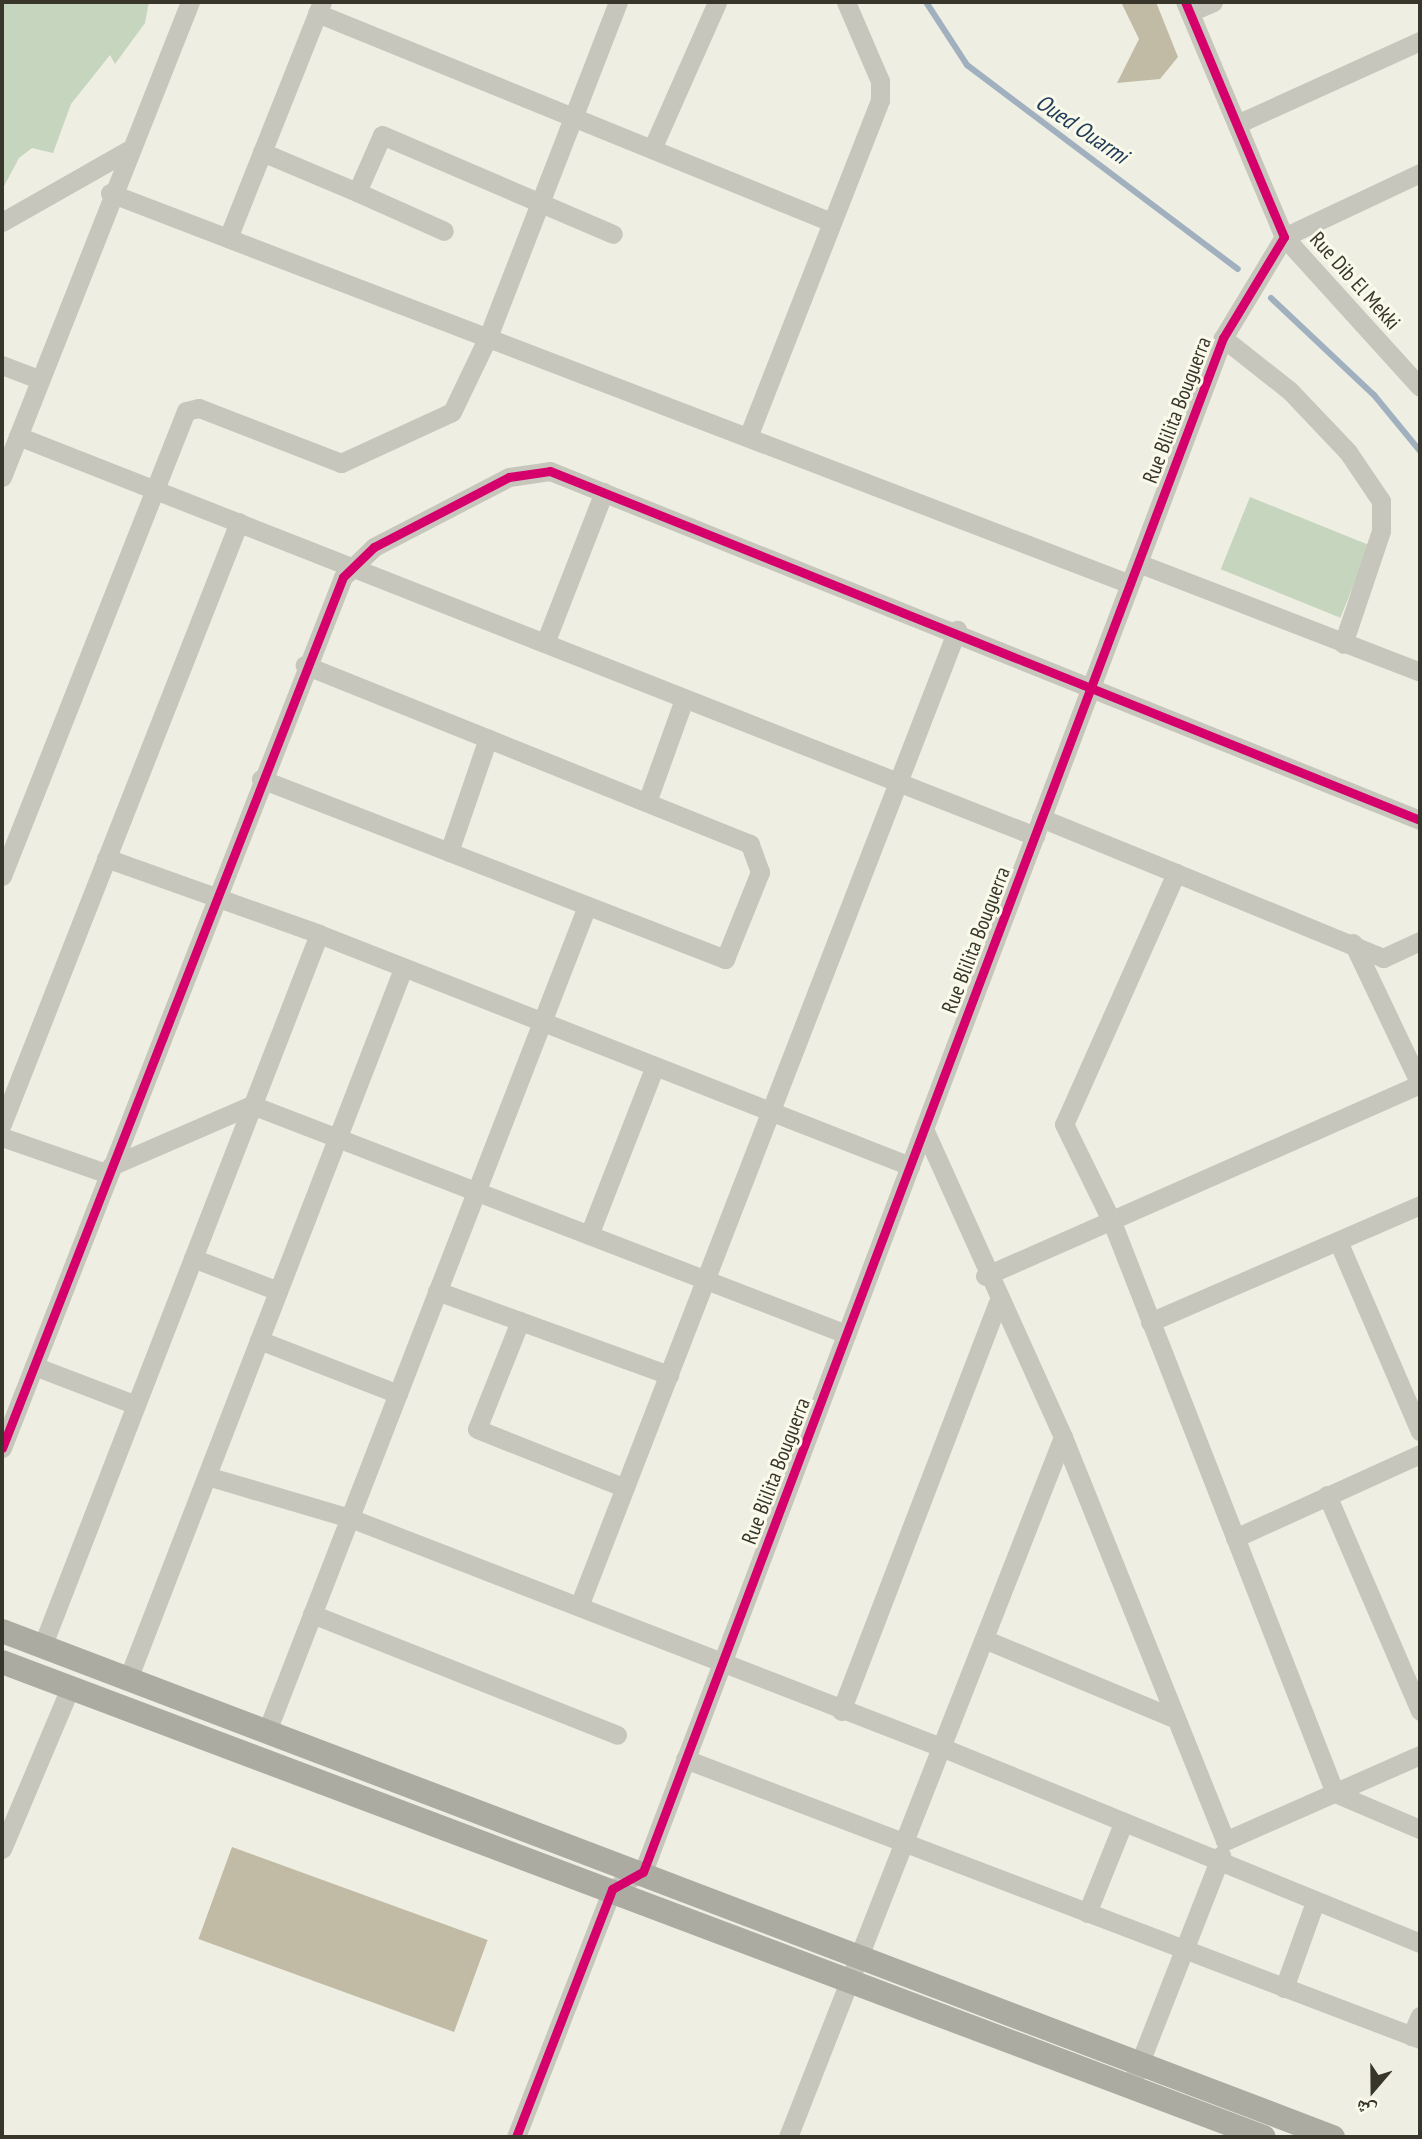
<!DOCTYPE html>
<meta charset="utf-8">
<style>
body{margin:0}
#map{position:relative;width:1422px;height:2139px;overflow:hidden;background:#eeeee3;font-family:"PT Sans Narrow","Noto Naskh Arabic",sans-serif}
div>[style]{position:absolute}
.green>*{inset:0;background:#c6d5be;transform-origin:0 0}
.stream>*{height:6px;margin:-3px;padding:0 3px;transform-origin:3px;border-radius:3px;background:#a0b0bf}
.building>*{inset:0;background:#c1bba5;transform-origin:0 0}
.minor>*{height:19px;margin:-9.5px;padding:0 9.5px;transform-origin:9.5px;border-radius:9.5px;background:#c7c6bc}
.major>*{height:24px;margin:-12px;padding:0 12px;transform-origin:12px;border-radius:12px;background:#acaba1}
.cycleway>*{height:9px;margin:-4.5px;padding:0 4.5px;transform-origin:4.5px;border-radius:4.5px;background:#d6006c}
span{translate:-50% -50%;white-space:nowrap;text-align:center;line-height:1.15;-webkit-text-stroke:6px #fafaeb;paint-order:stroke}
.street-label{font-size:21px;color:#38352a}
.water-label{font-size:23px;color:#203a59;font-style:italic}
.frame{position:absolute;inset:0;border:4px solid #38352a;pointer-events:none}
.north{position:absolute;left:1338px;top:2055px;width:70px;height:70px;-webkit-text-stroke:5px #fafaeb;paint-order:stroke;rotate:200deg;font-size:19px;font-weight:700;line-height:28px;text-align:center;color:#38352a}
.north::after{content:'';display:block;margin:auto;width:24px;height:32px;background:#38352a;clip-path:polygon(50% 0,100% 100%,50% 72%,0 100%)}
</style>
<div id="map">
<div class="green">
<div style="clip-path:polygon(2px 2px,149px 2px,145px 23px,115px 64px,110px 55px,71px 104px,53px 153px,32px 148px,19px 158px,2px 190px)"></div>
<div style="left:1250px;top:497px;width:129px;height:78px;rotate:22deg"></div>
</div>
<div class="stream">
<div style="left:926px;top:2px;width:75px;rotate:56.9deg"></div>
<div style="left:967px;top:65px;width:339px;rotate:37deg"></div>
<div style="left:1271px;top:298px;width:141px;rotate:43.3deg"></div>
<div style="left:1374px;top:395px;width:72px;rotate:50.6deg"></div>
</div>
<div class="building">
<div style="clip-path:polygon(1121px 2px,1156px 2px,1178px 57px,1160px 79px,1117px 83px,1139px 39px)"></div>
<div style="left:232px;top:1847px;width:272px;height:98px;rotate:20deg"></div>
</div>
<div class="minor">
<div style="left:1190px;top:12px;width:25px;rotate:-23deg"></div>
<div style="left:317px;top:13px;width:555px;rotate:22.13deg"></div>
<div style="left:1237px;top:124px;width:201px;rotate:-24.4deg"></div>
<div style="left:652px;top:149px;width:161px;rotate:-66.1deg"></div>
<div style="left:262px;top:152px;width:103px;rotate:22.8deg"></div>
<div style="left:357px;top:192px;width:62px;rotate:-66.3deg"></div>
<div style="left:382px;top:135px;width:251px;rotate:23.2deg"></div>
<div style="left:1420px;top:173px;width:150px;rotate:154.8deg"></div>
<div style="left:1284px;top:237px;width:202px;rotate:47.8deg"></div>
<div style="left:357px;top:192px;width:95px;rotate:24.1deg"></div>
<div style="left:110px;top:193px;width:1092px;rotate:20.97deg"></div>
<div style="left:2px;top:222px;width:144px;rotate:-29.6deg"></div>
<div style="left:228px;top:238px;width:254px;rotate:-68.3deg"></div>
<div style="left:1223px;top:338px;width:85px;rotate:38.3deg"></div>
<div style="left:1290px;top:391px;width:84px;rotate:46.4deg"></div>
<div style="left:1348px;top:452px;width:59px;rotate:56deg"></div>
<div style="left:1381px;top:501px;width:30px;rotate:90deg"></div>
<div style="left:1381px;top:531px;width:119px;rotate:108.6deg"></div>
<div style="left:2px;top:365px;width:40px;rotate:21deg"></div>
<div style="left:18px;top:436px;width:1093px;rotate:21.47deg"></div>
<div style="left:748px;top:437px;width:362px;rotate:-68.6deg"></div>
<div style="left:880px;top:100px;width:19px;rotate:-90deg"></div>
<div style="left:880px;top:81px;width:86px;rotate:-113.3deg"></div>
<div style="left:2px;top:477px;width:511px;rotate:-68.41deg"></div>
<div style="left:1138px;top:563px;width:302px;rotate:21.1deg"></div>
<div style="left:545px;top:643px;width:162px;rotate:-68.7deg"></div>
<div style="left:261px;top:779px;width:498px;rotate:21.2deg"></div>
<div style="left:725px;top:959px;width:94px;rotate:-68.1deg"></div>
<div style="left:760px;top:872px;width:30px;rotate:-110deg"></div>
<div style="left:750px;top:844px;width:480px;rotate:-158.1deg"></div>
<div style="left:647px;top:802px;width:109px;rotate:-70.2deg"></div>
<div style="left:1041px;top:818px;width:146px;rotate:22.2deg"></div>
<div style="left:1176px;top:873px;width:275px;rotate:114deg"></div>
<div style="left:1064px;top:1124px;width:109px;rotate:63.9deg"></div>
<div style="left:1112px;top:1222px;width:613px;rotate:68.67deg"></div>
<div style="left:1335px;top:1793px;width:92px;rotate:23deg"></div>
<div style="left:449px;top:852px;width:120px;rotate:-71.1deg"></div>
<div style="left:106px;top:858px;width:226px;rotate:19.6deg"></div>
<div style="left:1176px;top:873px;width:224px;rotate:22.3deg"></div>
<div style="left:1383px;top:958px;width:41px;rotate:-24.7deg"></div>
<div style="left:2px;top:876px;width:500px;rotate:-68.41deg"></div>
<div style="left:186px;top:411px;width:13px;rotate:-13deg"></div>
<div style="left:199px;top:408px;width:152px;rotate:21.2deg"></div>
<div style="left:341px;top:463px;width:122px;rotate:-24.7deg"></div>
<div style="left:452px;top:412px;width:83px;rotate:-64.4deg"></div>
<div style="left:488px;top:337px;width:359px;rotate:-68.8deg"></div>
<div style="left:2px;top:1124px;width:647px;rotate:-68.51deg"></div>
<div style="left:924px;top:1129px;width:338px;rotate:65.7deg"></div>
<div style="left:1063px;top:1437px;width:435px;rotate:68.1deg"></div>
<div style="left:1225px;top:1841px;width:213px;rotate:-23.8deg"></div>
<div style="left:2px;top:1137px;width:112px;rotate:19.2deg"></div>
<div style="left:111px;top:1166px;width:154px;rotate:-23.4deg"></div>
<div style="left:252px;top:1105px;width:637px;rotate:21.08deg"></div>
<div style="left:589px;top:1235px;width:179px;rotate:-68.7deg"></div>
<div style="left:1338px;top:1241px;width:207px;rotate:66.7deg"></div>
<div style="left:193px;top:1258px;width:91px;rotate:21.2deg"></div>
<div style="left:985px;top:1276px;width:475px;rotate:-23.8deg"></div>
<div style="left:1420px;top:1084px;width:156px;rotate:-115.4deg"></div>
<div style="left:437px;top:1291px;width:247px;rotate:19.9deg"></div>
<div style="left:520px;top:1321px;width:116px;rotate:111.7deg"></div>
<div style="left:477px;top:1429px;width:159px;rotate:21.7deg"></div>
<div style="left:1150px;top:1322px;width:294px;rotate:-23.4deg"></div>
<div style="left:259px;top:1340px;width:149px;rotate:21.2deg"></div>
<div style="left:34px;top:1366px;width:109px;rotate:20.9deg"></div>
<div style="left:2px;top:1448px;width:935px;rotate:-68.62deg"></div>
<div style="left:343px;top:577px;width:43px;rotate:-44.1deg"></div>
<div style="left:374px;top:547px;width:152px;rotate:-27.4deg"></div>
<div style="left:509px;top:477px;width:41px;rotate:-8.3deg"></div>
<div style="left:550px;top:471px;width:937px;rotate:21.86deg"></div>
<div style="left:207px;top:1476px;width:149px;rotate:16.4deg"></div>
<div style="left:350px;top:1518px;width:634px;rotate:21.18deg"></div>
<div style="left:941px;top:1747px;width:518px;rotate:22.25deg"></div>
<div style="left:1327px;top:1495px;width:235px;rotate:66.7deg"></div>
<div style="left:1235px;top:1538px;width:203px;rotate:-24.4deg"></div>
<div style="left:579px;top:1606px;width:1047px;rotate:-68.83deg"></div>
<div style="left:312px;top:1614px;width:328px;rotate:21.6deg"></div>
<div style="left:984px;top:1639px;width:203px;rotate:22.6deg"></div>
<div style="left:42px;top:1647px;width:765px;rotate:-68.77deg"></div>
<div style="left:319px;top:934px;width:635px;rotate:21.43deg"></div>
<div style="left:128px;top:1679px;width:759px;rotate:-68.84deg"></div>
<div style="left:841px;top:1711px;width:438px;rotate:-69deg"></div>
<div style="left:267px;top:1731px;width:885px;rotate:-68.8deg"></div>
<div style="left:685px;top:1759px;width:787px;rotate:20.85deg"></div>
<div style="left:2px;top:1849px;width:175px;rotate:-67.1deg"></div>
<div style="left:1087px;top:1913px;width:94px;rotate:-68.1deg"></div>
<div style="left:1284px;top:1988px;width:91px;rotate:-70.2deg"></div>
<div style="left:1411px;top:2036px;width:22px;rotate:-66deg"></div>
<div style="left:1135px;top:2075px;width:236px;rotate:-68.6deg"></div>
<div style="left:516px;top:2137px;width:266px;rotate:-68.8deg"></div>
<div style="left:612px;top:1889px;width:35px;rotate:-29deg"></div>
<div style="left:643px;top:1872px;width:1640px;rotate:-69.29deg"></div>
<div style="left:1223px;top:338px;width:118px;rotate:-58.9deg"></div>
<div style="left:1284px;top:237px;width:255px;rotate:-112.8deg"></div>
<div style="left:788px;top:2137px;width:752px;rotate:-68.55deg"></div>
</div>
<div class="major">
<div style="left:2px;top:1631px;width:1424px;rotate:20.82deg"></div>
<div style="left:2px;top:1662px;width:1348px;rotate:20.63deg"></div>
</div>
<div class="cycleway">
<div style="left:2px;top:1448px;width:935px;rotate:-68.62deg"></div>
<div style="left:343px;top:577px;width:43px;rotate:-44.1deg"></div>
<div style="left:374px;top:547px;width:152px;rotate:-27.4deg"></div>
<div style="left:509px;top:477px;width:41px;rotate:-8.3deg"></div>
<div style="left:550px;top:471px;width:937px;rotate:21.86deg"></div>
<div style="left:516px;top:2137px;width:266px;rotate:-68.8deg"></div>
<div style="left:612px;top:1889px;width:35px;rotate:-29deg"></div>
<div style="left:643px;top:1872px;width:1640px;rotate:-69.29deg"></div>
<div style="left:1223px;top:338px;width:118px;rotate:-58.9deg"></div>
<div style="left:1284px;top:237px;width:255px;rotate:-112.8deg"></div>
</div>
<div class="street-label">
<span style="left:1355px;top:281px;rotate:48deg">Rue Dib El Mekki</span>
<span style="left:1177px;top:410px;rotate:-69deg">Rue Blilita Bouguerra</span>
<span style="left:976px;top:940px;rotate:-69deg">Rue Blilita Bouguerra</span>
<span style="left:776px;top:1471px;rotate:-69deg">Rue Blilita Bouguerra</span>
</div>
<div class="water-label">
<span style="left:1082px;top:129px;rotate:34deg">Oued Ouarmi</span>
</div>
<div class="frame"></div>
<div class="north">ش</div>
</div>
